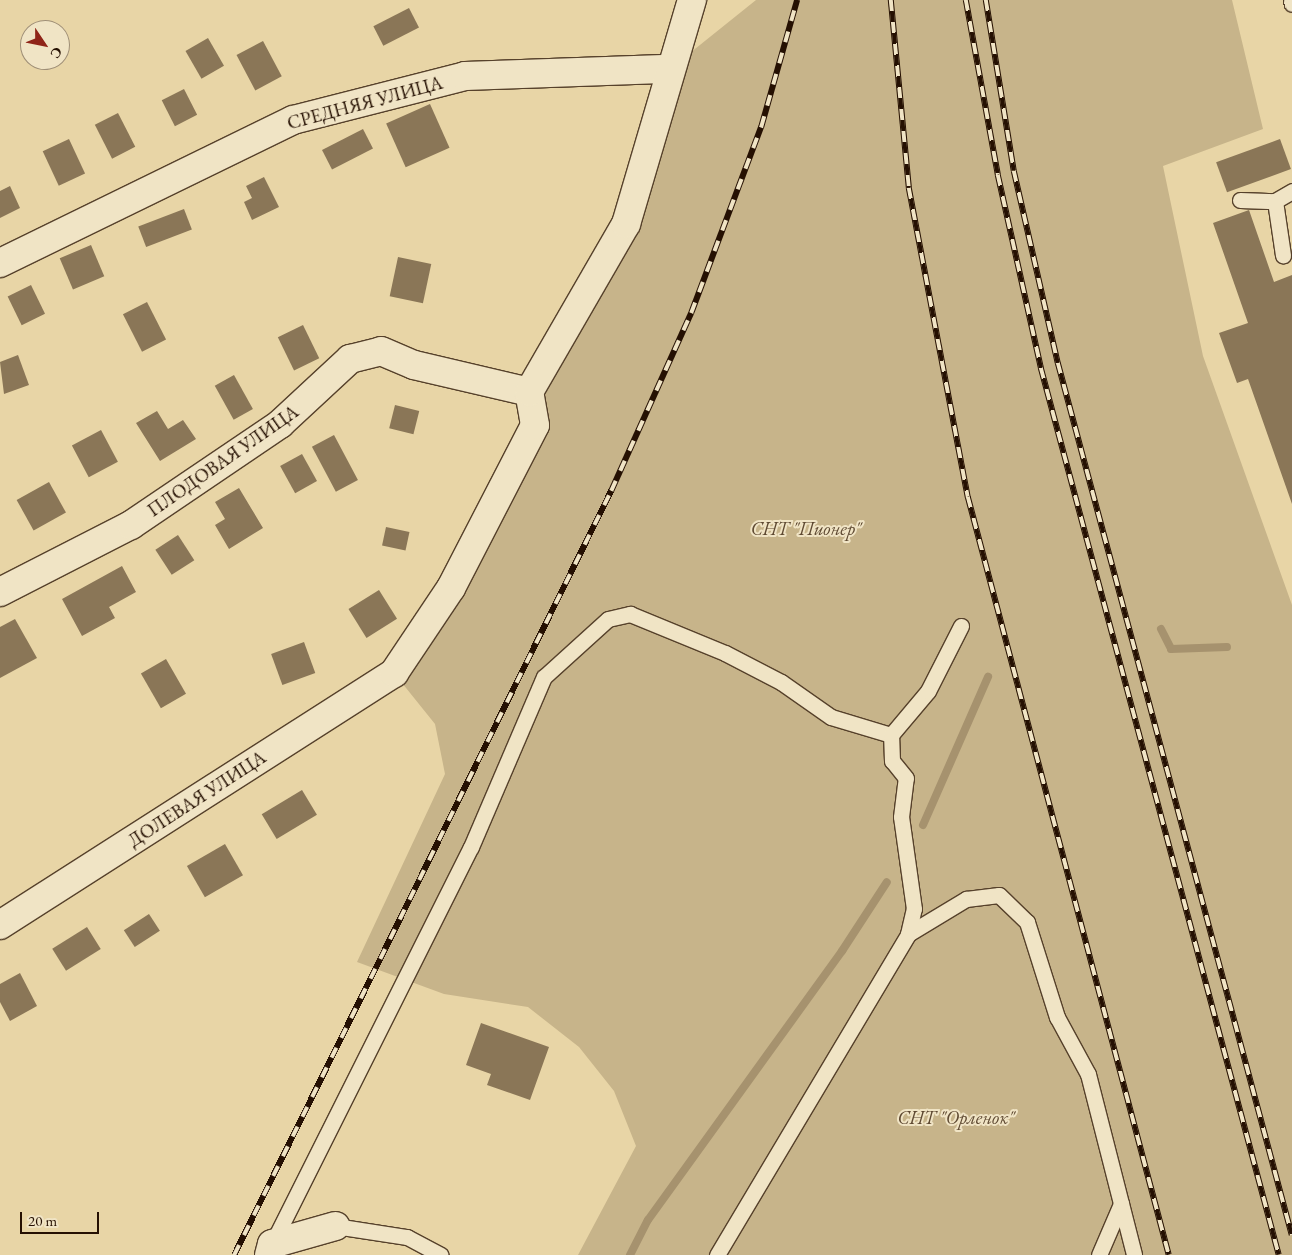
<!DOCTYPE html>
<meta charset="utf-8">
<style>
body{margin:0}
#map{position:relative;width:1292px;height:1255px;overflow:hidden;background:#e8d5a6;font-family:"EB Garamond",serif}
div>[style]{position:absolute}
.green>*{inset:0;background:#c7b48a}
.stream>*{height:8px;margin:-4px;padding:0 4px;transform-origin:4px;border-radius:4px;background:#a6926e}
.building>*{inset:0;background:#8a7657;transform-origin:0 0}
.roads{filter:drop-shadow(1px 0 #56412b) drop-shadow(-1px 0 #56412b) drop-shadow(0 1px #56412b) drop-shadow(0 -1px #56412b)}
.service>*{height:15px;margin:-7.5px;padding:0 7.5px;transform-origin:7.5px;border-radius:7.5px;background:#f0e4c5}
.minor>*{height:28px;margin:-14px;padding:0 14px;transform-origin:14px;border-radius:14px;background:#f0e4c5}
.rail>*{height:5.5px;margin-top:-2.75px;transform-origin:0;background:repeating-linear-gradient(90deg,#f0e4c5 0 11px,#251002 0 22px);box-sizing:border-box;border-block:1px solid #251002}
span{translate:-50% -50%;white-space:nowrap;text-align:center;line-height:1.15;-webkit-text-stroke:4px #f0e4c5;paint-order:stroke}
.street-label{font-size:19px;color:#251002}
.park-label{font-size:19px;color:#5e4932;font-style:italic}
.north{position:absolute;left:20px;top:20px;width:50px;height:50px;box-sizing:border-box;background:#f0e4c5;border:1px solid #9f8f77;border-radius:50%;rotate:124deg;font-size:14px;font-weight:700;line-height:20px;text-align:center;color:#251002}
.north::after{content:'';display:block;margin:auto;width:18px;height:22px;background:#8f2418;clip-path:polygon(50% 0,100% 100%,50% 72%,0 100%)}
.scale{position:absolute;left:20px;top:1212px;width:79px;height:22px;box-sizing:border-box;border:2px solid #251002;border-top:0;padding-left:6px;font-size:15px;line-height:18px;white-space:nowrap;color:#251002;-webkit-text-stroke:4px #f0e4c5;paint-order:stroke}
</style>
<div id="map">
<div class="green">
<div style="clip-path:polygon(756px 0,1232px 0,1263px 129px,1163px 166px,1203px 356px,1292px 605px,1292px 1255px,578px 1255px,636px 1146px,614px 1091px,579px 1047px,528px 1007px,444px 994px,357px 962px,445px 774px,435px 724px,394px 673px,535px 425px,529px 392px,626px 224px,670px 69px)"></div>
</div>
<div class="stream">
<div style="left:1161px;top:629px;width:22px;rotate:63deg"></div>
<div style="left:1171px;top:649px;width:56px;rotate:-2deg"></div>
<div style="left:923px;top:825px;width:162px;rotate:-66.3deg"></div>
<div style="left:630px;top:1255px;width:39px;rotate:-63deg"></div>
<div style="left:648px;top:1220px;width:332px;rotate:-54.2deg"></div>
<div style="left:842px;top:951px;width:82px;rotate:-56.9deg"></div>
</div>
<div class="building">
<div style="left:409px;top:8px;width:22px;height:40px;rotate:63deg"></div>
<div style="left:208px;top:38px;width:32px;height:26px;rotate:60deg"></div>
<div style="left:263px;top:41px;width:40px;height:30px;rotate:62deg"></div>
<div style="left:184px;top:89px;width:29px;height:25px;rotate:63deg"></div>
<div style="left:430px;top:104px;width:48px;height:48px;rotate:66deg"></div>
<div style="left:118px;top:113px;width:38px;height:26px;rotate:63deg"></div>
<div style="left:363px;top:129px;width:22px;height:46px;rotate:63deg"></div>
<div style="left:69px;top:139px;width:38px;height:29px;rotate:65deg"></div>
<div style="left:1280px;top:139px;width:32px;height:68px;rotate:70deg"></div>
<div style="clip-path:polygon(264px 177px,279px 207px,252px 220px,244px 202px,252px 198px,246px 186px)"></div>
<div style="clip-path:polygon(10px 186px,20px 208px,0 218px,0 191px)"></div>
<div style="left:184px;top:209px;width:22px;height:49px;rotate:69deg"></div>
<div style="clip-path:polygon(1249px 210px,1274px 282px,1292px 275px,1292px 504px,1248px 379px,1237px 383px,1219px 333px,1248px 323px,1213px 223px)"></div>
<div style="left:91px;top:245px;width:34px;height:34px;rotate:67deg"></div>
<div style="left:398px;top:257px;width:34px;height:40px;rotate:12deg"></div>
<div style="left:31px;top:285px;width:32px;height:26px;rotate:64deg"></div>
<div style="left:147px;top:302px;width:42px;height:27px;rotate:63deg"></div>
<div style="left:303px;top:325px;width:37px;height:28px;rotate:64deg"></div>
<div style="clip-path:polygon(18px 355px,29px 385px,4px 394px,0 362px)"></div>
<div style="left:234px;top:375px;width:39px;height:22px;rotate:61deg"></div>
<div style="left:395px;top:405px;width:25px;height:24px;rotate:14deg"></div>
<div style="clip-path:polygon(157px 411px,168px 429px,183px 420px,196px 439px,160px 461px,136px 423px)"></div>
<div style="left:101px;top:430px;width:36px;height:33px;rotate:62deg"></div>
<div style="left:334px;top:435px;width:51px;height:25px;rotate:62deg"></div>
<div style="left:302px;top:454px;width:31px;height:25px;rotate:61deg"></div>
<div style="left:49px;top:482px;width:35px;height:37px;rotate:61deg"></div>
<div style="clip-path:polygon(239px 488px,263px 528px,229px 549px,215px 525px,225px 519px,215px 502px)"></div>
<div style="left:386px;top:527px;width:24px;height:19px;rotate:12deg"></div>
<div style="left:178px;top:535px;width:30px;height:27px;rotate:57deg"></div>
<div style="clip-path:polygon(122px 566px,136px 592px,109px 607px,115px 618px,82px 636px,62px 599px)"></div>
<div style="left:379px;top:590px;width:34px;height:36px;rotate:58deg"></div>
<div style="clip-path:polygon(15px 619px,37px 658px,0 678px,0 627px)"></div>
<div style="left:304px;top:642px;width:33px;height:35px;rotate:70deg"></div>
<div style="left:166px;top:659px;width:40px;height:29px;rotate:60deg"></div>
<div style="left:302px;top:790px;width:29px;height:47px;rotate:59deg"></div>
<div style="left:225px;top:844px;width:36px;height:44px;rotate:60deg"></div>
<div style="left:149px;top:914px;width:20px;height:30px;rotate:57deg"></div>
<div style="left:87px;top:927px;width:26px;height:41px;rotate:58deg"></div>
<div style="clip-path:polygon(20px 973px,37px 1006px,10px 1021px,0 1002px,0 984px)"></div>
<div style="clip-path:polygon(481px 1023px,549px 1047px,530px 1100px,487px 1085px,491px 1074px,466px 1065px)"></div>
</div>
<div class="roads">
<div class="service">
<div style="left:1291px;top:0;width:4px;rotate:76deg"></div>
<div style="left:1240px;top:200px;width:35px;rotate:2deg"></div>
<div style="left:1275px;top:201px;width:20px;rotate:-30deg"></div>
<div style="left:1275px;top:201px;width:55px;rotate:81.6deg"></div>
<div style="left:908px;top:934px;width:68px;rotate:-31.1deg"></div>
<div style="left:966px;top:899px;width:33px;rotate:-7deg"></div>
<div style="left:999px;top:895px;width:39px;rotate:44deg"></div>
<div style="left:1027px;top:922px;width:100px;rotate:72.5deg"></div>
<div style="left:1057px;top:1017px;width:65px;rotate:61.5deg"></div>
<div style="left:1088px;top:1074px;width:187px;rotate:75.7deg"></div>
<div style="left:335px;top:1226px;width:73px;rotate:8.7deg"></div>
<div style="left:407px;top:1237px;width:38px;rotate:28deg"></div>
<div style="left:272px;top:1244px;width:444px;rotate:-63.4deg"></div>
<div style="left:471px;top:847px;width:185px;rotate:-66.8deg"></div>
<div style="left:544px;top:677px;width:86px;rotate:-42.2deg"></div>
<div style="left:608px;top:619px;width:23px;rotate:-13deg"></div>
<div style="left:630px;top:614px;width:103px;rotate:22.3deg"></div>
<div style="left:725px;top:653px;width:63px;rotate:27.4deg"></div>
<div style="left:781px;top:682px;width:61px;rotate:35deg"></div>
<div style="left:831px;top:717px;width:63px;rotate:16.7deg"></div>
<div style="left:717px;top:1255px;width:374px;rotate:-59.2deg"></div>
<div style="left:908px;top:934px;width:26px;rotate:-77deg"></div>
<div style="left:914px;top:909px;width:93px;rotate:-98deg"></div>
<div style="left:901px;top:817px;width:39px;rotate:-83deg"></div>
<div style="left:906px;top:778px;width:22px;rotate:-129deg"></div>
<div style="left:892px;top:761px;width:26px;rotate:-92deg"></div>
<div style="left:891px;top:735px;width:57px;rotate:-49.9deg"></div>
<div style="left:928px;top:691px;width:73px;rotate:-63.1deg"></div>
<div style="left:1099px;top:1255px;width:56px;rotate:-66.7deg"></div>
</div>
<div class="minor">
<div style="left:0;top:263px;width:326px;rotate:-26deg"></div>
<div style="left:293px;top:120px;width:178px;rotate:-14.3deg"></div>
<div style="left:465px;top:76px;width:205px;rotate:-2deg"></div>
<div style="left:0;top:592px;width:147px;rotate:-27.1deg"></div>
<div style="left:131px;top:525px;width:180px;rotate:-34.1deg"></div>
<div style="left:280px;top:424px;width:96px;rotate:-42.9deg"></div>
<div style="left:350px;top:359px;width:32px;rotate:-14deg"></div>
<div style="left:381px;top:351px;width:36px;rotate:23deg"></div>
<div style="left:414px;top:365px;width:118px;rotate:13.2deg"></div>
<div style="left:0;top:925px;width:468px;rotate:-32.6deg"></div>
<div style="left:394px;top:673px;width:102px;rotate:-56.2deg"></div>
<div style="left:451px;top:588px;width:183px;rotate:-62.7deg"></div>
<div style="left:535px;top:425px;width:34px;rotate:-100deg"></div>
<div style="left:529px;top:392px;width:194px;rotate:-60deg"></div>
<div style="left:626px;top:224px;width:234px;rotate:-73.6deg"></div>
<div style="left:269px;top:1255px;width:11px;rotate:-75deg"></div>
<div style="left:272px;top:1244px;width:66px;rotate:-15.9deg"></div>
</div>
</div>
<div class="rail">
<div style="left:891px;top:0;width:189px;rotate:84.5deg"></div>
<div style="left:909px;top:188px;width:315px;rotate:79.2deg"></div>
<div style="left:968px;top:497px;width:784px;rotate:75.15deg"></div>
<div style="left:966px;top:0;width:178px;rotate:79.6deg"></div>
<div style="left:998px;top:175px;width:198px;rotate:77.4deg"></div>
<div style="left:1041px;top:368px;width:918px;rotate:74.98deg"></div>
<div style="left:986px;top:0;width:173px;rotate:80.7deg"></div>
<div style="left:1014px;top:171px;width:197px;rotate:77.1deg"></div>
<div style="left:1058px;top:363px;width:903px;rotate:74.98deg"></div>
<div style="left:234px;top:1255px;width:852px;rotate:-63.74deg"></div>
<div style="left:611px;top:491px;width:195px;rotate:-65.8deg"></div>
<div style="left:691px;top:313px;width:199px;rotate:-69.4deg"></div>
<div style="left:761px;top:127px;width:132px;rotate:-74.2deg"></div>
</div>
<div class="street-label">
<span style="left:365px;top:103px;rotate:-15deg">СРЕДНЯЯ УЛИЦА</span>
<span style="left:223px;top:461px;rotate:-35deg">ПЛОДОВАЯ УЛИЦА</span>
<span style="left:197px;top:799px;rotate:-33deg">ДОЛЕВАЯ УЛИЦА</span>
</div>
<div class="park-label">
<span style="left:806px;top:529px">СНТ "Пионер"</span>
<span style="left:956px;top:1118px">СНТ "Орленок"</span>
</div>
<div class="north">С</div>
<div class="scale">20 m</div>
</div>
